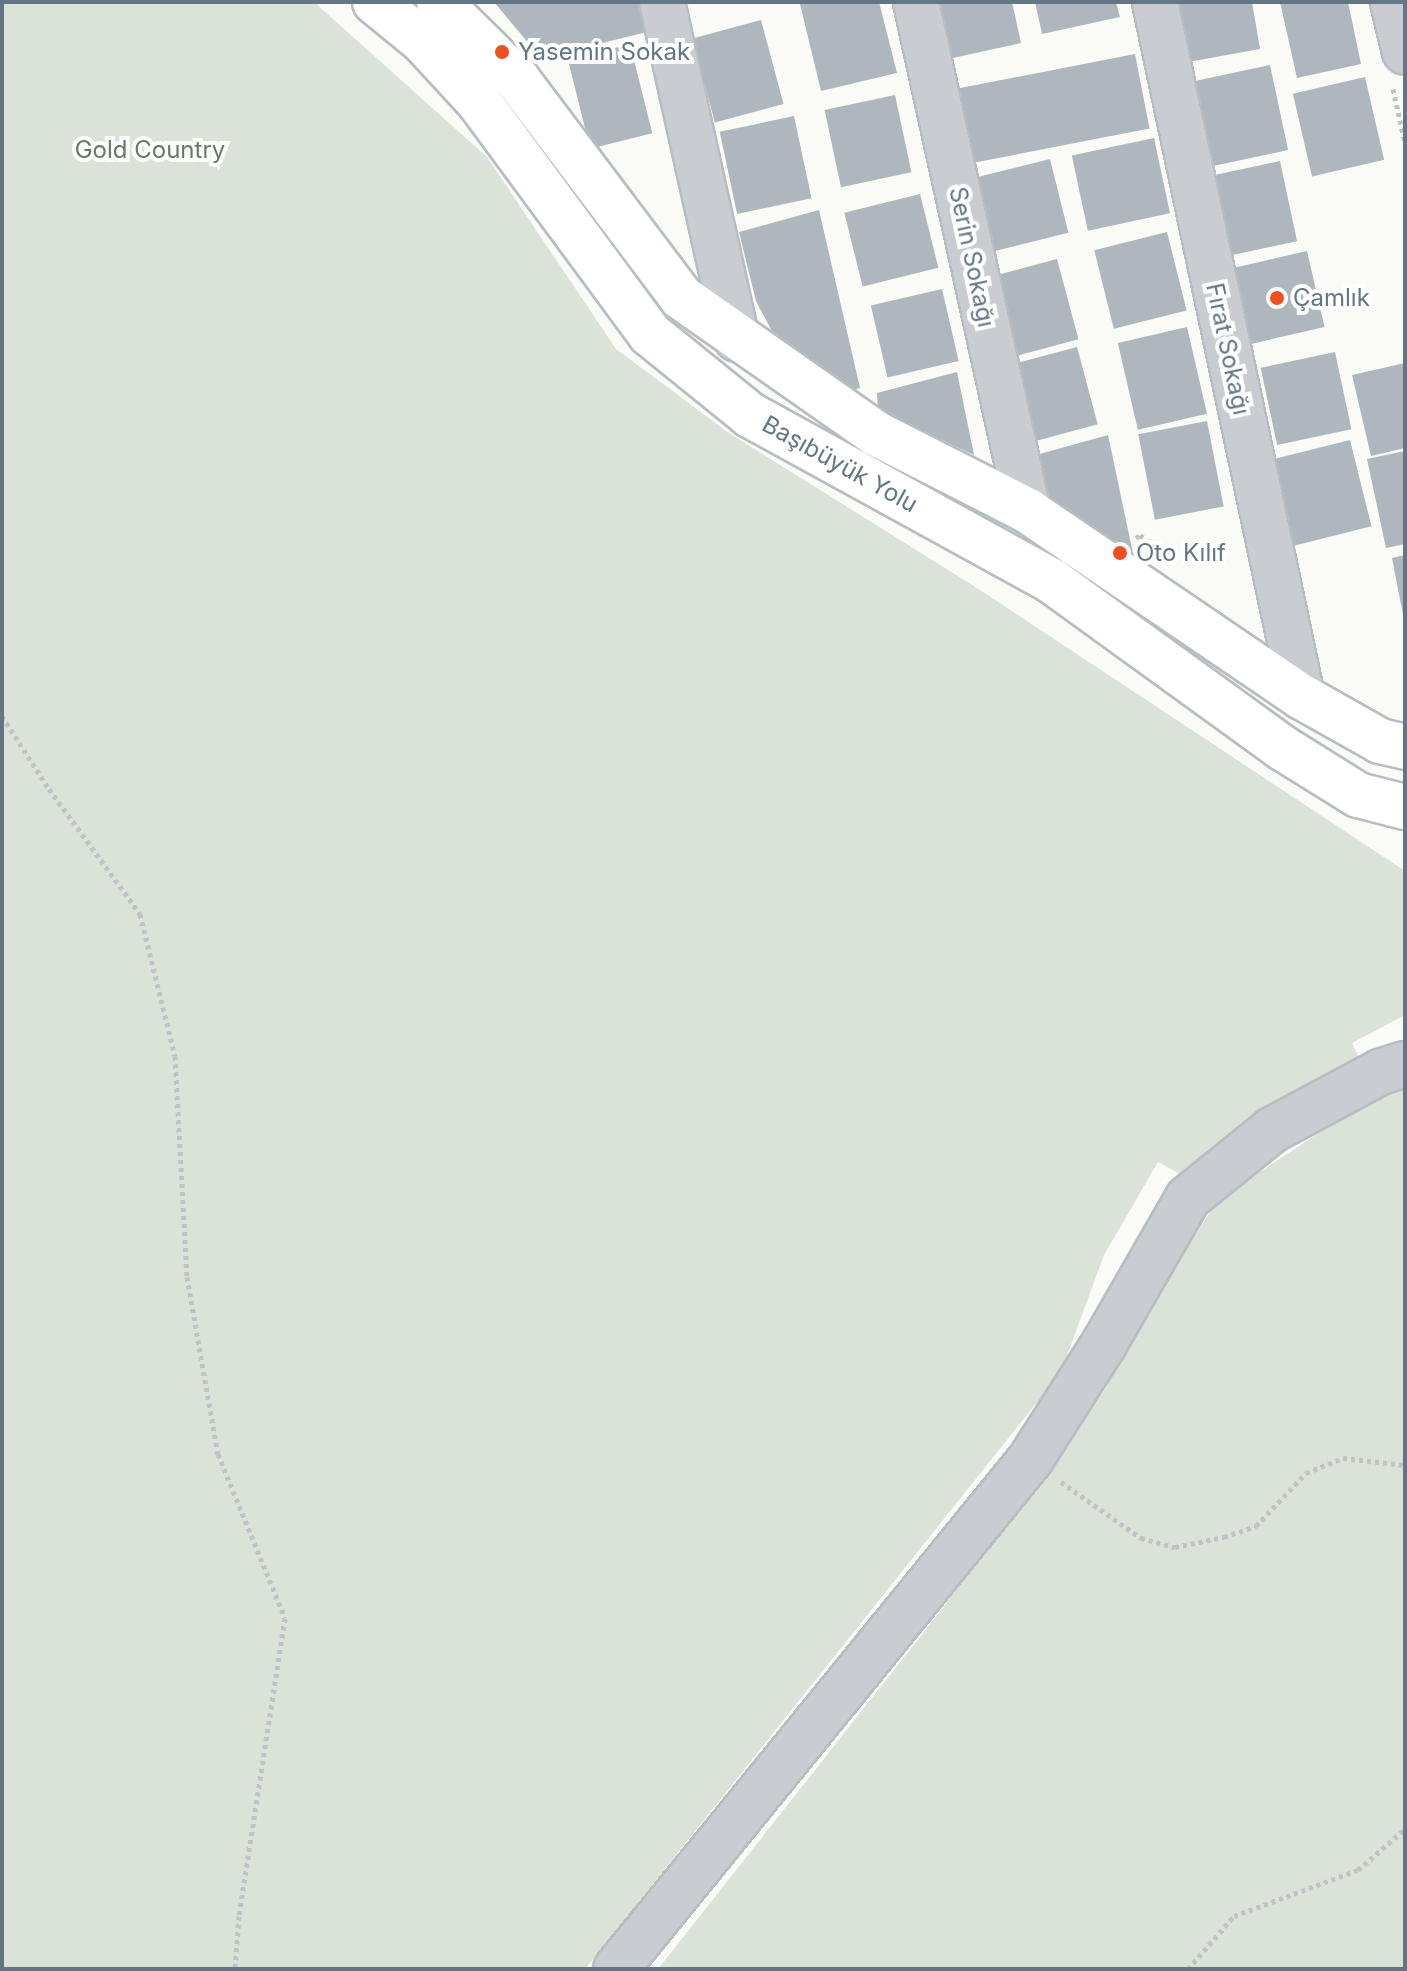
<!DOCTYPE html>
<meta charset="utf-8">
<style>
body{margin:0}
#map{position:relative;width:1407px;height:1971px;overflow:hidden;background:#fafaf7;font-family:Inter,sans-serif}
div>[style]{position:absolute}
.green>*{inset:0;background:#dbe2d8}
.building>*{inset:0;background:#adb7bd;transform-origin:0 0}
.path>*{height:5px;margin-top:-2.5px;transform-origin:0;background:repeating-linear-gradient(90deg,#c0c3c5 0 4px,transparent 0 8px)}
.roads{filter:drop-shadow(2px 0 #b7bdc1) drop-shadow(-2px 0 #b7bdc1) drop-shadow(0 2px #b7bdc1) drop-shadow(0 -2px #b7bdc1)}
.minor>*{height:44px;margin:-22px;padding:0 22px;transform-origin:22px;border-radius:22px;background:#c9cdd1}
.major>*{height:44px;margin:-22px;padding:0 22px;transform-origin:22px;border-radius:22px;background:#fff}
.dots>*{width:22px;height:22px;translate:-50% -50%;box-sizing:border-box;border:4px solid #fff;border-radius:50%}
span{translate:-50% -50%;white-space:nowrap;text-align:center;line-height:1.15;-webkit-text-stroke:8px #fff;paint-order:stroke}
.poi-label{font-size:24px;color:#627685}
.left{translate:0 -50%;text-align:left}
.park-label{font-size:24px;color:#667b62}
.street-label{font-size:24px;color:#627685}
.frame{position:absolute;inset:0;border:4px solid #627685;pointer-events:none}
</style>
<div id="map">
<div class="green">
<div style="clip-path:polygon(2px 2px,314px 2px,487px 157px,616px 349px,729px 433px,977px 588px,1405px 871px,1405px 1015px,1352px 1043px,1359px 1057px,1186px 1177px,1158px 1162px,1104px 1255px,1061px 1372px,585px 1969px,2px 1969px)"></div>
<div style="clip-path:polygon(1405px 1087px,1405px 1969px,658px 1969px,939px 1613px,1103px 1393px,1171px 1270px,1219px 1199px,1331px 1125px,1387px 1092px)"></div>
</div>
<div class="building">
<div style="clip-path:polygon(494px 2px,641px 2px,647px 32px,541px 58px)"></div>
<div style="clip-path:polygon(809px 2px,879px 2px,897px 73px,821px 91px,800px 4px)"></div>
<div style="clip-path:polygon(925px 2px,1012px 2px,1021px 43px,939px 61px)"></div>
<div style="clip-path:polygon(1035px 2px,1116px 2px,1120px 17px,1042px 34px)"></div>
<div style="clip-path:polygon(1172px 2px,1252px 2px,1260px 49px,1183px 63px)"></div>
<div style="clip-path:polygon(1280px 2px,1348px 2px,1361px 64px,1297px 78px)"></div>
<div style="left:761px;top:20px;width:87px;height:71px;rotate:75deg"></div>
<div style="left:630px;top:44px;width:92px;height:64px;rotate:76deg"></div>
<div style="left:1135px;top:54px;width:76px;height:191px;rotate:79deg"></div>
<div style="left:1270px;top:65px;width:87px;height:85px;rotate:78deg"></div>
<div style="left:1365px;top:77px;width:85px;height:74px;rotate:77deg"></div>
<div style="left:895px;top:95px;width:79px;height:72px;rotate:78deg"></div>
<div style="left:794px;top:116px;width:84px;height:76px;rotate:78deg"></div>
<div style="left:1154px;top:138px;width:77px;height:84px;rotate:78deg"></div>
<div style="left:1050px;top:159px;width:76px;height:90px;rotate:76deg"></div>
<div style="left:1280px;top:161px;width:82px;height:67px;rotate:78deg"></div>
<div style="left:920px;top:194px;width:76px;height:78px;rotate:76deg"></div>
<div style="clip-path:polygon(819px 210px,860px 388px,831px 397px,784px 354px,756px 301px,739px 232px)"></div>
<div style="left:1167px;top:232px;width:81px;height:75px;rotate:76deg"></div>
<div style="left:1307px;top:251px;width:78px;height:80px;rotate:77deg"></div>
<div style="left:1057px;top:259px;width:83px;height:70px;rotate:75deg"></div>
<div style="left:942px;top:289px;width:74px;height:73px;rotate:77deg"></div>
<div style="left:1187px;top:327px;width:89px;height:71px;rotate:77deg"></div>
<div style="left:1077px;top:347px;width:80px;height:69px;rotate:75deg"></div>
<div style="left:1335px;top:352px;width:79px;height:76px;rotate:78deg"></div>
<div style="clip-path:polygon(1405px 363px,1405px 448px,1371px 456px,1352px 375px)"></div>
<div style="clip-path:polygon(957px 372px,974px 455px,878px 410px,877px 393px)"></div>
<div style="left:1207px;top:421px;width:87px;height:70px;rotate:79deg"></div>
<div style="clip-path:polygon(1108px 435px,1135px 563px,1039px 509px,1029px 457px)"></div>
<div style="left:1350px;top:440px;width:89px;height:83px;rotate:76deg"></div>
<div style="clip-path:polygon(1405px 451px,1405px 544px,1386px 548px,1367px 459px)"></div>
<div style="clip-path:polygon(1405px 555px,1405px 620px,1404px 620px,1392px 558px)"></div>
</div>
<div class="path">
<div style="left:1393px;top:89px;width:55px;rotate:77.5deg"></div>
<div style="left:1136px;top:538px;width:5px;rotate:-37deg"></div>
<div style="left:1140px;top:535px;width:29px;rotate:36deg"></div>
<div style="left:2px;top:716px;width:87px;rotate:57.2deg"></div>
<div style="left:49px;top:789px;width:155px;rotate:53.9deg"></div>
<div style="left:140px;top:914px;width:146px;rotate:76.2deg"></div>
<div style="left:175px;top:1056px;width:221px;rotate:86.9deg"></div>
<div style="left:187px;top:1277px;width:180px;rotate:80.1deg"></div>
<div style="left:218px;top:1454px;width:177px;rotate:67.8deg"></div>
<div style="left:285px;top:1618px;width:302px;rotate:98.8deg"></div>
<div style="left:239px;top:1916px;width:53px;rotate:94.3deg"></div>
<div style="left:1061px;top:1482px;width:98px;rotate:35deg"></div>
<div style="left:1141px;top:1538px;width:35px;rotate:15deg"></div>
<div style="left:1175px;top:1547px;width:50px;rotate:-11.5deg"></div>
<div style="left:1224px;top:1537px;width:34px;rotate:-19deg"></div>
<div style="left:1256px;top:1526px;width:73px;rotate:-46.7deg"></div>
<div style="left:1306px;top:1473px;width:40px;rotate:-22deg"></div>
<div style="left:1343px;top:1458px;width:62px;rotate:6.4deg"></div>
<div style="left:1188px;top:1969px;width:70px;rotate:-49deg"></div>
<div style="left:1234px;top:1916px;width:132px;rotate:-20.4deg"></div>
<div style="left:1358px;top:1870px;width:62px;rotate:-41.1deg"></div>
</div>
<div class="roads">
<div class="minor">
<div style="left:662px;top:2px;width:345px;rotate:77.5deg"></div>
<div style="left:916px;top:2px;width:521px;rotate:77.59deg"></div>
<div style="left:1155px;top:2px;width:710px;rotate:78.06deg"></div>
<div style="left:1393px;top:2px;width:51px;rotate:76.5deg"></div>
<div style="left:616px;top:1969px;width:656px;rotate:-50.88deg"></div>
<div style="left:1030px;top:1460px;width:138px;rotate:-57.5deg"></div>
<div style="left:1104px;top:1344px;width:168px;rotate:-60.1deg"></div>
<div style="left:1188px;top:1198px;width:108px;rotate:-39deg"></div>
<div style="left:1272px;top:1130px;width:123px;rotate:-28.2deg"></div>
<div style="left:1380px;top:1072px;width:26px;rotate:-18deg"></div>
</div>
<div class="major">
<div style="left:375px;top:2px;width:62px;rotate:39.1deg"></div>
<div style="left:423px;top:41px;width:83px;rotate:47.4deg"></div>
<div style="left:479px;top:102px;width:288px;rotate:53.6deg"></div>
<div style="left:650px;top:334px;width:129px;rotate:39deg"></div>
<div style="left:750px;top:415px;width:345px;rotate:28.8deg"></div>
<div style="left:1052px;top:581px;width:283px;rotate:35.9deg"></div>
<div style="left:1281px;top:747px;width:91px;rotate:31.9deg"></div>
<div style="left:1358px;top:795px;width:49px;rotate:14.3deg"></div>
<div style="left:439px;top:2px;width:110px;rotate:44.6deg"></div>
<div style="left:517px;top:79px;width:273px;rotate:53deg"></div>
<div style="left:681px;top:297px;width:239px;rotate:35deg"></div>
<div style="left:877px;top:434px;width:169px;rotate:27deg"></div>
<div style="left:1028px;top:511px;width:331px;rotate:34.2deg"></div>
<div style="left:1302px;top:697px;width:90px;rotate:29.4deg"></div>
<div style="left:1380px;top:741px;width:26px;rotate:13deg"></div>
</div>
</div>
<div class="dots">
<div style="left:502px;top:52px;background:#f05020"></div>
<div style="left:1277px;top:298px;background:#f05020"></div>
<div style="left:1120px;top:553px;background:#f05020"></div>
</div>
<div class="poi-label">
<span class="left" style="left:518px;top:52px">Yasemin Sokak</span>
<span class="left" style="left:1293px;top:298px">Çamlık</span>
<span class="left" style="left:1136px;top:553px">Oto Kılıf</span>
</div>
<div class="park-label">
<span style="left:150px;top:150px">Gold Country</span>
</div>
<div class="street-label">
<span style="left:972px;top:257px;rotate:78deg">Serin Sokağı</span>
<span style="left:1228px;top:349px;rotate:78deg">Fırat Sokağı</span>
<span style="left:840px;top:464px;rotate:29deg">Başıbüyük Yolu</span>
</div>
<div class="frame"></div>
</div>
